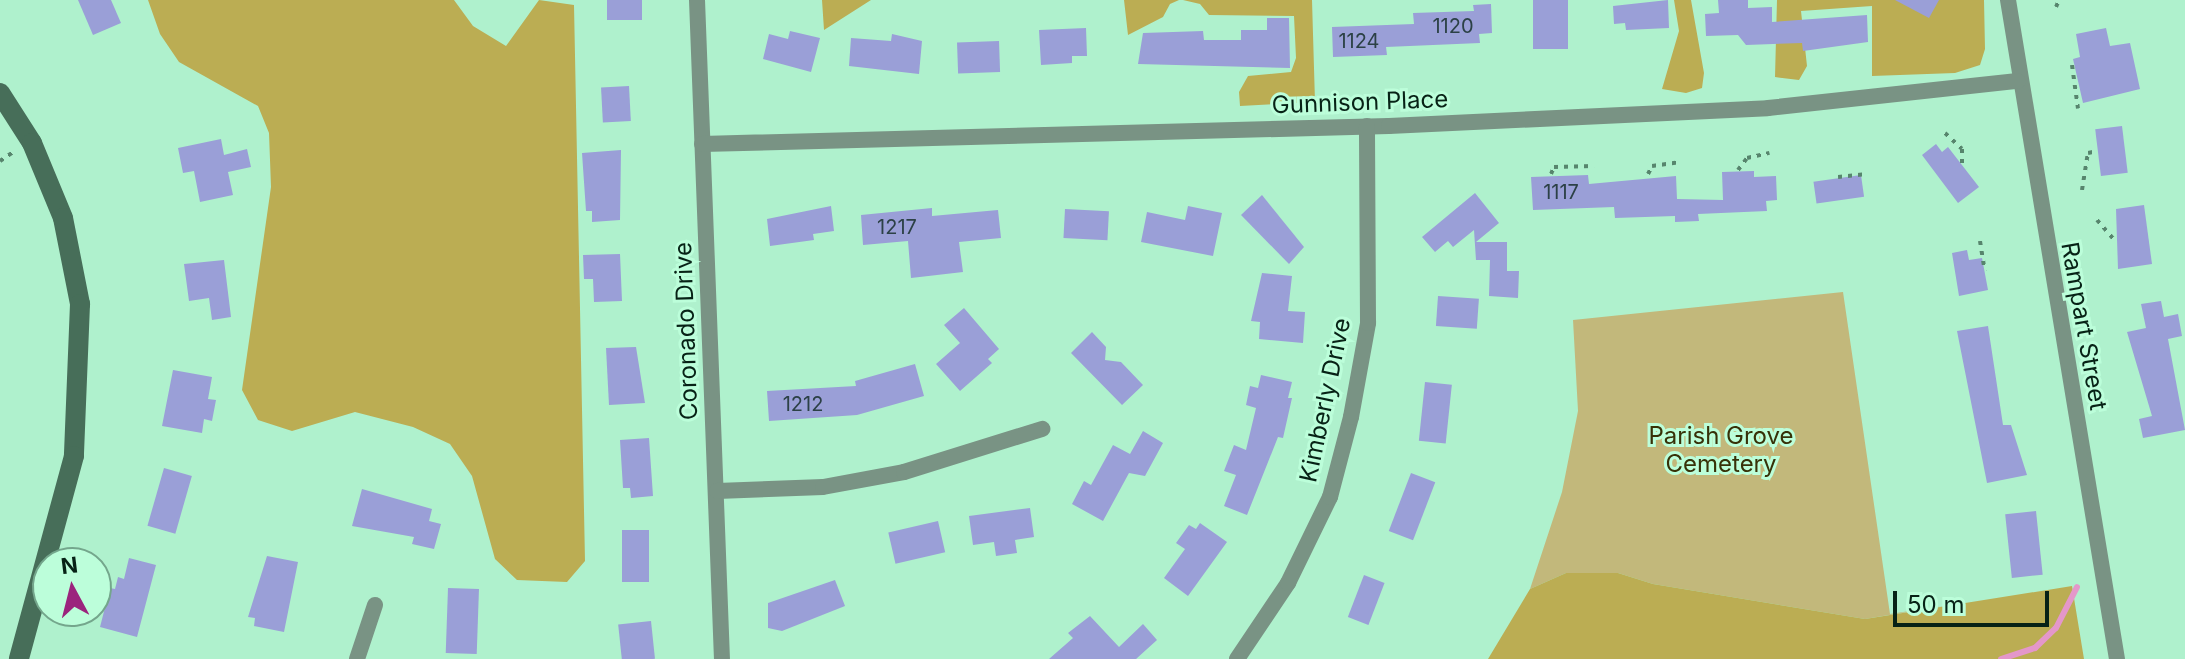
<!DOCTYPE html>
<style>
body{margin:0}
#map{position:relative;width:2185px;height:659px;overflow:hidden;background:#aff1cd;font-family:Inter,sans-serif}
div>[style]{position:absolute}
.green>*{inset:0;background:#c2b87b}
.forest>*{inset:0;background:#bbad53}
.stream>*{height:6px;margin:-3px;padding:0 3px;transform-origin:3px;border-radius:3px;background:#e497ca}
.building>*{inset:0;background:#9a9fd7;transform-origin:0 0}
.path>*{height:4px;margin-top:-2px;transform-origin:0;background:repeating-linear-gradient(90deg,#57856d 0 4px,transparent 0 10px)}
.minor>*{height:16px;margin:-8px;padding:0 8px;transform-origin:8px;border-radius:8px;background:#799384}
.secondary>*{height:20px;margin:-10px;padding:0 10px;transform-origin:10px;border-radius:10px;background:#476e59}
span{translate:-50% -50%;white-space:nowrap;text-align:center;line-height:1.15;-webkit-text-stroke:6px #bcfeda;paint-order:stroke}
.number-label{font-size:20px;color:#2c4146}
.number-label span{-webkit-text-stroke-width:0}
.street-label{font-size:24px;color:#072216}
.park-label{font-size:24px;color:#373108}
.north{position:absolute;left:32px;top:547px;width:80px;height:80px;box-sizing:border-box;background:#bcfeda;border:2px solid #74a68c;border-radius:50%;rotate:353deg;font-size:22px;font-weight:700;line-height:32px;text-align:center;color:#072216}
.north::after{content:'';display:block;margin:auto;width:28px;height:36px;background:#9b247d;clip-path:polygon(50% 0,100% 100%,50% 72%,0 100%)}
.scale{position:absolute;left:1893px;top:591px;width:156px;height:36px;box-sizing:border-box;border:4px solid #072216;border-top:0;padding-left:10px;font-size:24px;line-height:28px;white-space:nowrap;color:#072216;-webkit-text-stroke:6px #bcfeda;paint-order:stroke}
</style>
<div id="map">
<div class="green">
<div style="clip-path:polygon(1843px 292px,1890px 614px,1949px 605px,1865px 619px,1653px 584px,1618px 573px,1566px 573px,1530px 589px,1562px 492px,1578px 411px,1573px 320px)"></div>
</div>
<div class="forest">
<div style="clip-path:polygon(148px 0,454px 0,473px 26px,506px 46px,539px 0,574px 5px,585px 561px,567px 582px,517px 580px,495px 559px,472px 476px,450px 444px,413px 427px,355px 412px,292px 431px,258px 420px,242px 390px,271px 187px,269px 133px,258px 106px,179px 62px,160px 34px)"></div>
<div style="clip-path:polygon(822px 0,886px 0,871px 0,824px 30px)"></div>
<div style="clip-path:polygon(1124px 0,1179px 0,1170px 4px,1163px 17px,1128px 35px)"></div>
<div style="clip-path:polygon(1183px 0,1312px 0,1315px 102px,1240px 106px,1239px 92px,1248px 76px,1291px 72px,1296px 58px,1294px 16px,1209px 15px,1200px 4px)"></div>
<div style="clip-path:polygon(1674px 0,1691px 0,1704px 73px,1702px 88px,1686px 93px,1662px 89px,1679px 31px)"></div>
<div style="clip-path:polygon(1777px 0,1984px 0,1985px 49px,1980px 65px,1955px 73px,1872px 76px,1872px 6px,1801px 11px,1807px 66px,1799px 80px,1775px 77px)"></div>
<div style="clip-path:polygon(1566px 573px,1618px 573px,1653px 584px,1865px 619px,2072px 586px,2084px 659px,1488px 659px,1530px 589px)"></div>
</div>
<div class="stream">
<div style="left:2001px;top:659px;width:36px;rotate:-18deg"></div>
<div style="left:2035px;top:648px;width:29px;rotate:-44deg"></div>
<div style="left:2056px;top:628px;width:46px;rotate:-62.9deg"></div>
</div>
<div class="building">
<div style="clip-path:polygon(78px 0,111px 0,121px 23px,93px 35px)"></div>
<div style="left:607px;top:0;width:35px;height:20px"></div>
<div style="left:1533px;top:0;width:35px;height:49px"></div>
<div style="clip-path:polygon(1668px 0,1669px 28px,1626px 30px,1625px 23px,1614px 24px,1613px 6px)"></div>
<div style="clip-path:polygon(1718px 0,1748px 0,1748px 8px,1772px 7px,1772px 22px,1867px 15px,1868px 42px,1803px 51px,1802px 43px,1746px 45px,1738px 35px,1706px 36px,1705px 14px,1719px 13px)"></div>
<div style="clip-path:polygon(1895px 0,1939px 0,1929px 18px)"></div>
<div style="clip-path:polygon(1491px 4px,1492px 33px,1479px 34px,1480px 43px,1386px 47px,1387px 55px,1333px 57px,1332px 27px,1414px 24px,1413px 13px,1474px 11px,1473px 5px)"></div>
<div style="clip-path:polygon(1267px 18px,1289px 18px,1290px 68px,1138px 64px,1143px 33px,1203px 31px,1204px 40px,1241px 40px,1241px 30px,1267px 30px)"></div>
<div style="clip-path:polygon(1086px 28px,1087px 56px,1072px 56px,1072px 63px,1041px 65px,1039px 30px)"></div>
<div style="clip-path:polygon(2106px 28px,2110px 46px,2130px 43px,2140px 89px,2083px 103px,2073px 59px,2080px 57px,2076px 34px)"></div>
<div style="clip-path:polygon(790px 31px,820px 38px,811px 72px,763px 59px,769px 34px,788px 39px)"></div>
<div style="clip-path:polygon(892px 34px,922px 41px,919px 74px,849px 66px,851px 38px,891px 41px)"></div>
<div style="left:999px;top:41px;width:31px;height:42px;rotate:88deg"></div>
<div style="left:629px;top:86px;width:35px;height:28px;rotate:87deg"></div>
<div style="left:2122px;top:126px;width:47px;height:27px;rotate:83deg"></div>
<div style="clip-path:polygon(221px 139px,224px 155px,247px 149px,251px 167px,228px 172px,233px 195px,200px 202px,194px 171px,183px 173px,178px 148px)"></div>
<div style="clip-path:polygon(1936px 144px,1942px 152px,1948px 147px,1979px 187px,1958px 203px,1922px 155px)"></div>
<div style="clip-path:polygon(621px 150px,620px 220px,592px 222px,592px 211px,586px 211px,582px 153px)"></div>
<div style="clip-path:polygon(1754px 171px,1754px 177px,1776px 176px,1777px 200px,1766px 201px,1767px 211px,1698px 214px,1699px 221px,1675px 222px,1675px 216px,1615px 218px,1614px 207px,1533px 210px,1531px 177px,1588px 175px,1589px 184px,1676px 176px,1677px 199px,1723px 200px,1722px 172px)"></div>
<div style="left:1861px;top:175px;width:22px;height:48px;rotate:82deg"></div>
<div style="clip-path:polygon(1475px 193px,1499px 223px,1476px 242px,1507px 242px,1507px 271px,1519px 271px,1518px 298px,1489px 296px,1490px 260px,1476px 260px,1474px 230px,1453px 247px,1448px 241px,1435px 252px,1422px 237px)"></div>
<div style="clip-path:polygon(1262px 195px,1304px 247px,1289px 264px,1241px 215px)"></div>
<div style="clip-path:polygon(2144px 205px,2152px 264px,2118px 269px,2116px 209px)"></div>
<div style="clip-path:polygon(831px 206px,834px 231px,813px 234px,814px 240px,770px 246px,767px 219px)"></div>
<div style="clip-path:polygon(1188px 206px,1222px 213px,1213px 256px,1141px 242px,1147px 212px,1185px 220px)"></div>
<div style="clip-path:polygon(932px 208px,932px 216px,998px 210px,1001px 238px,959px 242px,963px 272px,911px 278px,908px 241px,863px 245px,861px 215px)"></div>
<div style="left:1065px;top:209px;width:44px;height:29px;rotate:3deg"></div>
<div style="clip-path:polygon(1967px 250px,1969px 260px,1982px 258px,1988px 290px,1959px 296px,1952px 253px)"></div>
<div style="clip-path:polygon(620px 254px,622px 301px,594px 302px,593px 279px,584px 279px,583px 255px)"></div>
<div style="clip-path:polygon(224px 260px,231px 317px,212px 320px,209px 298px,189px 301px,184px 264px)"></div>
<div style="clip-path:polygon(1262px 273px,1292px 276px,1288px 311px,1305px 312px,1303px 343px,1259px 339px,1260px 322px,1251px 321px)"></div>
<div style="left:1438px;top:296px;width:41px;height:30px;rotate:4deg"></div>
<div style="clip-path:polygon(2161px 301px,2164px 317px,2178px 314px,2182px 336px,2168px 339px,2185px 430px,2143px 438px,2139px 419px,2152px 416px,2127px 332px,2146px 328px,2141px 304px)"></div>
<div style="clip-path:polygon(964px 308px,999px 349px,988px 359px,992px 363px,960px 391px,936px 364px,960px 343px,944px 325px)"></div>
<div style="clip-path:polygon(1988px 326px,2003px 425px,2011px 425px,2027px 475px,1987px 483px,1957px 331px)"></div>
<div style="clip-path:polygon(1092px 332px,1106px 347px,1105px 360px,1121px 362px,1143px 385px,1122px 405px,1071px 353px)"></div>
<div style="clip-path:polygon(636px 347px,645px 403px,609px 405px,606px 348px)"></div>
<div style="clip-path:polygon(915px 364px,924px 396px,857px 415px,769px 421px,767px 391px,856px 386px,855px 381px)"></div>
<div style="clip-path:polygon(173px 370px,212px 377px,208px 399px,216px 400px,212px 421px,204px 419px,202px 433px,162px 426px)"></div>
<div style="clip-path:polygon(1261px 375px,1292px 382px,1288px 398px,1292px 398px,1283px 438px,1278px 437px,1247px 515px,1224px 506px,1236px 475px,1224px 471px,1234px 445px,1246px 450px,1256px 408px,1246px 405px,1250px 386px,1258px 388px)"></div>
<div style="left:1425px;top:382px;width:27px;height:59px;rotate:6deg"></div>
<div style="clip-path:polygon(1143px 431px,1163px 443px,1145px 476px,1129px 473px,1103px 521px,1072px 504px,1084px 481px,1091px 485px,1113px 445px,1130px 454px)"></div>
<div style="clip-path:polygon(649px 438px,653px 496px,631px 498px,630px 488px,623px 488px,620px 440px)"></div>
<div style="left:164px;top:468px;width:29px;height:60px;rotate:16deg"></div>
<div style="left:1411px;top:473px;width:26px;height:62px;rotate:21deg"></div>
<div style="clip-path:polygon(362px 489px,432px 509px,429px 521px,441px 524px,434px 549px,412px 544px,414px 537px,352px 526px)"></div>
<div style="clip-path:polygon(1030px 508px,1034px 537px,1015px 540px,1017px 553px,996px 556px,994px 542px,973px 545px,969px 516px)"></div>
<div style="left:2036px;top:511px;width:64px;height:31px;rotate:84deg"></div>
<div style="left:938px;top:521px;width:32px;height:51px;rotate:77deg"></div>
<div style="clip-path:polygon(1200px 523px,1227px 542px,1188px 596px,1164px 578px,1185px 549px,1176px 543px,1189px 525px,1196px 529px)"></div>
<div style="left:622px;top:530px;width:27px;height:52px"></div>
<div style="clip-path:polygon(267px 556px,298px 562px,284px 632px,254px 626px,255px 618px,248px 617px)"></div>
<div style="clip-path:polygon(129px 558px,156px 565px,137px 637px,100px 627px,110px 588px,115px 589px,118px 577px,124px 579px)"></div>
<div style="left:1364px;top:575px;width:22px;height:45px;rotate:21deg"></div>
<div style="clip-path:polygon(835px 580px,845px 606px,782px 631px,768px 628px,768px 603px)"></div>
<div style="left:448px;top:588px;width:31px;height:65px;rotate:2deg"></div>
<div style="clip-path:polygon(1090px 616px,1119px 647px,1143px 624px,1157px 640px,1136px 659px,1049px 659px,1073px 638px,1068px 633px)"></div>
<div style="left:651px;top:621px;width:38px;height:33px;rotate:84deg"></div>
</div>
<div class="path">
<div style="left:2056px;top:7px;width:8px;rotate:-67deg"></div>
<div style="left:2072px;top:65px;width:44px;rotate:82.2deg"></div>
<div style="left:1945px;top:133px;width:23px;rotate:43deg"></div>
<div style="left:1962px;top:149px;width:15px;rotate:90deg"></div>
<div style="left:0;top:161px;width:18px;rotate:-34deg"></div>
<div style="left:1738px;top:170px;width:15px;rotate:-53deg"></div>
<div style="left:1747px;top:158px;width:23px;rotate:-13deg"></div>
<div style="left:1551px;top:174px;width:8px;rotate:-67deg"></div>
<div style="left:1554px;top:167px;width:40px;rotate:-1.4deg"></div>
<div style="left:1648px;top:174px;width:9px;rotate:-63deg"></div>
<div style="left:1652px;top:166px;width:29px;rotate:-8deg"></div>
<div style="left:1838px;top:177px;width:29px;rotate:-6deg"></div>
<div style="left:2082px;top:190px;width:37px;rotate:-81deg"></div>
<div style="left:2088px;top:153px;width:5px;rotate:-11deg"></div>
<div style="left:2097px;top:220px;width:29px;rotate:49deg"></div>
<div style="left:1980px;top:241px;width:30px;rotate:81deg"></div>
</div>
<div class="minor">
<div style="left:697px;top:0;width:659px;rotate:87.83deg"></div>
<div style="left:2008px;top:0;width:668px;rotate:80.61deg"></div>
<div style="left:702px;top:144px;width:687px;rotate:-1.5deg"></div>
<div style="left:1389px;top:126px;width:379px;rotate:-2.7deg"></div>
<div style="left:1768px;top:108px;width:251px;rotate:-6.2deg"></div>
<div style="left:717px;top:491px;width:106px;rotate:-2.2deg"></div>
<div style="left:823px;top:487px;width:82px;rotate:-10.5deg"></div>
<div style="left:904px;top:472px;width:145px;rotate:-17.3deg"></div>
<div style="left:357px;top:659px;width:57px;rotate:-71.6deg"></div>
<div style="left:1237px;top:659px;width:92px;rotate:-56.1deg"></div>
<div style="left:1288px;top:583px;width:96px;rotate:-64deg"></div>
<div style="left:1330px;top:497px;width:83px;rotate:-75.3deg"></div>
<div style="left:1351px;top:417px;width:96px;rotate:-79.7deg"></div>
<div style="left:1368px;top:323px;width:197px;rotate:-90.3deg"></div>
</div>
<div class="secondary">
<div style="left:0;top:93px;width:59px;rotate:57.4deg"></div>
<div style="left:32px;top:143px;width:81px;rotate:67.5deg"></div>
<div style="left:63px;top:218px;width:88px;rotate:78.8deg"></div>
<div style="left:80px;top:304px;width:152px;rotate:92.3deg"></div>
<div style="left:74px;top:456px;width:210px;rotate:105.2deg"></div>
</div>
<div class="number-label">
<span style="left:1453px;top:26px">1120</span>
<span style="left:1359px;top:41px">1124</span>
<span style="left:1561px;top:192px">1117</span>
<span style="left:897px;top:227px">1217</span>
<span style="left:803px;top:404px">1212</span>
</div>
<div class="street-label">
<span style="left:1360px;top:102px;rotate:-2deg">Gunnison Place</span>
<span style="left:2084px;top:326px;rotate:80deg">Rampart Street</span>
<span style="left:686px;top:331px;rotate:-92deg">Coronado Drive</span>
<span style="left:1325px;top:400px;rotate:-78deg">Kimberly Drive</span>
</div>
<div class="park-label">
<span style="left:1721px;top:450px">Parish Grove<br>Cemetery</span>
</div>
<div class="north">N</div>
<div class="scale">50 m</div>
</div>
